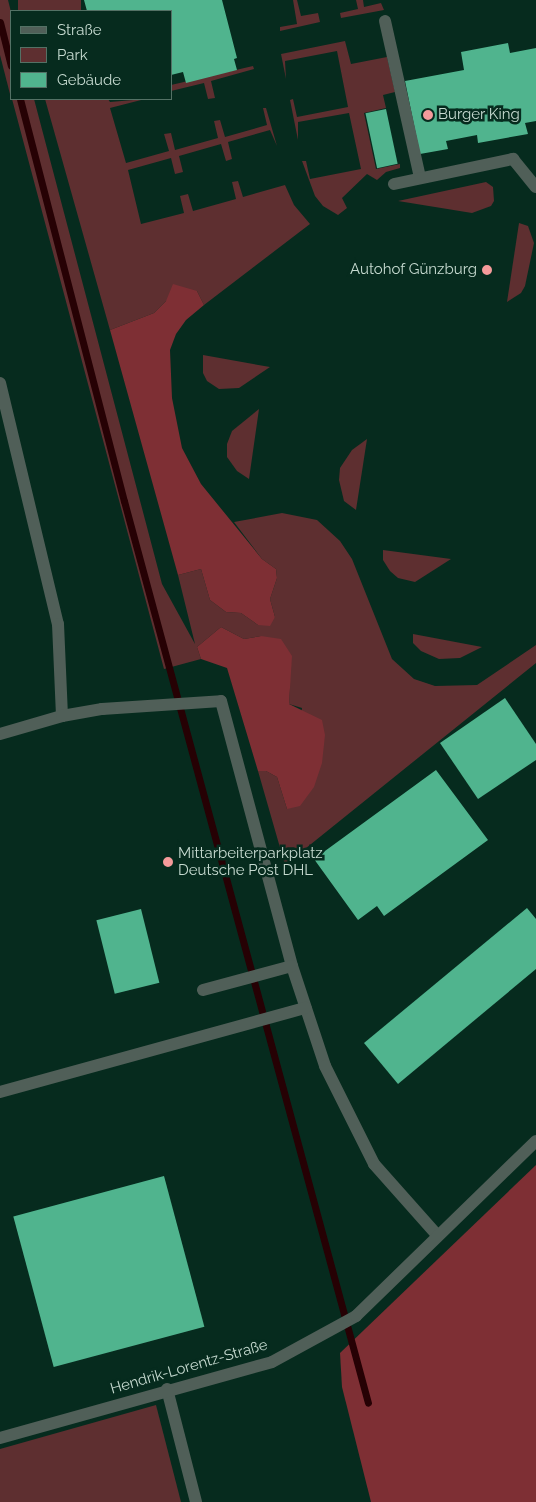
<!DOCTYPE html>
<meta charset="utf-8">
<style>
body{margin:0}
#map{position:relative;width:536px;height:1502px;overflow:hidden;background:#062b1e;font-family:Raleway,sans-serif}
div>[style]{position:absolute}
.green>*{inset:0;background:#5e2f30;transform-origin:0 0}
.forest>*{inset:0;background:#7e2f34}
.stream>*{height:7px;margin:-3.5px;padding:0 3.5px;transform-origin:3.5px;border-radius:3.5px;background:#260104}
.building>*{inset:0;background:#50b48e;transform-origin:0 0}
.minor>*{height:12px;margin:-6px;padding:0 6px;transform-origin:6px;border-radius:6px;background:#505f58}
.dots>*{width:14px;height:14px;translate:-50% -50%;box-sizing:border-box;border:2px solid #062b1e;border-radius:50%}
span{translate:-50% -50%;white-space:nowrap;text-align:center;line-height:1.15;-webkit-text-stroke:5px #062b1e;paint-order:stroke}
.poi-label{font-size:15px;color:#c6dad0}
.left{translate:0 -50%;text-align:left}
.right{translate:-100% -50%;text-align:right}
.street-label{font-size:15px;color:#c6dad0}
.legend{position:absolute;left:10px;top:10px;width:162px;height:90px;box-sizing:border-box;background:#062b1e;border:1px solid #537165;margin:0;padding:6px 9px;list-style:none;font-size:15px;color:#c6dad0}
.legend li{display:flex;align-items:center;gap:10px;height:25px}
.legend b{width:25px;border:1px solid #537165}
</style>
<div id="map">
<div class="green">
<div style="clip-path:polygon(0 0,8px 0,11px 12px,11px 98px,0 55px)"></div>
<div style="left:18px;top:0;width:63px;height:11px"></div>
<div style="clip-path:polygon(293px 0,297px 0,301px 16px,318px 13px,320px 22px,280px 31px,280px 27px,297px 24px)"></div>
<div style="clip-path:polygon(356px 0,363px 0,364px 7px,381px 3px,384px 10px,341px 18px,340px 13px,358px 9px)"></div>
<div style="clip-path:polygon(345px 41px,351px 64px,387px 57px,395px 92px,383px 95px,386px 108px,364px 113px,376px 169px,400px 164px,400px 168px,386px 172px,377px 180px,367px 174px,342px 198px,347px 208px,338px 215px,323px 206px,315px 196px,302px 161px,306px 161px,310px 179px,361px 169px,349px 113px,298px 122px,298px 140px,290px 100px,293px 99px,297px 117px,348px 107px,337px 51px,285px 61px,286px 79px,281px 54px)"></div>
<div style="clip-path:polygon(253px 66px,254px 69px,211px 81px,215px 98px,208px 99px,204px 83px,171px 91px,171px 85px)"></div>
<div style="clip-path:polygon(12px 99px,34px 99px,162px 584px,195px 644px,178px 575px,201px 569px,210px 600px,226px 612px,241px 613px,258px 625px,275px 617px,270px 599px,277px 578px,276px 569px,262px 559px,234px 522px,282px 513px,317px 520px,340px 541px,352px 559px,392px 659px,414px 679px,435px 686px,477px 685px,536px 645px,536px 663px,285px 865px,258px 771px,266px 771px,277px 777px,287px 809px,302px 708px,289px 704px,290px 681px,261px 636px,244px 639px,221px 627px,197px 647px,201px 659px,164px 669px)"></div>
<div style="clip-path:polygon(45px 99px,108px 99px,110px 102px,145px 99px,110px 108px,126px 163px,169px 151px,164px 134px,171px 133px,175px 150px,218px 138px,214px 121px,220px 120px,225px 137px,267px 125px,263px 108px,266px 108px,277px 146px,270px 130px,228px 142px,232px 159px,226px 161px,221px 144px,179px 156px,183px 172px,175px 174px,171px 158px,128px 170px,141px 224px,184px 213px,180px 196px,188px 194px,193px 211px,236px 199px,232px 182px,238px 181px,243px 197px,285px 185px,294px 205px,310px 224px,204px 305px,197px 291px,166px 301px,154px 313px,110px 330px)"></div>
<div style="clip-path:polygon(486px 182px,493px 187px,494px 201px,491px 206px,472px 213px,398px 201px)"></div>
<div style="clip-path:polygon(519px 223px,528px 226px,534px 243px,525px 286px,521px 293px,507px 302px)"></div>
<div style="clip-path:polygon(203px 355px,270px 367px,239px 388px,219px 389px,207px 381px,203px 373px)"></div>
<div style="clip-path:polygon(259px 409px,249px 479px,237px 471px,227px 457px,227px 444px,232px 431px)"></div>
<div style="clip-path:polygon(367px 439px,356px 510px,344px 501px,339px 480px,340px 468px,352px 450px)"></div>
<div style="clip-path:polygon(383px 550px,451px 559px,415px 582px,398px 578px,390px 571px,383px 560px)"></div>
<div style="clip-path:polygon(413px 634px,482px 647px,460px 658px,439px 659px,421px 651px,413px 643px)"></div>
<div style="clip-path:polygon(156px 1405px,181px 1502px,0 1502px,0 1449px)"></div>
</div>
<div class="forest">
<div style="clip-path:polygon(173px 284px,197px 291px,204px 305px,186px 320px,176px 334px,170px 350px,172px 398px,182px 448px,201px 484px,262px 559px,276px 569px,277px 578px,270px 599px,275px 617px,270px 626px,258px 625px,241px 613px,226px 612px,210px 600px,201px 569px,178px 575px,110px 330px,154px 313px,166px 301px)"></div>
<div style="clip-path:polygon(221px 627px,244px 639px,261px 636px,281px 639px,292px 656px,289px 704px,322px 720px,325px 735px,322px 763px,314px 787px,300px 806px,287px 809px,277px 777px,266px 771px,258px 771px,227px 668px,201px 659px,197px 647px)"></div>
<div style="clip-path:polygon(536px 1165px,536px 1502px,371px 1502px,342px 1387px,340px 1353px)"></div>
</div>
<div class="stream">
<div style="left:0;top:22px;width:45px;rotate:76deg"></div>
<div style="left:20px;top:99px;width:415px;rotate:75.5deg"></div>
<div style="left:124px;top:501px;width:934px;rotate:74.86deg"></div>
</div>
<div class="building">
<div style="clip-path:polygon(84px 0,222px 0,237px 58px,234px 59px,237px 70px,186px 83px,183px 72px,171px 75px,171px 11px,87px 11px)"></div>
<div style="clip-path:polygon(508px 43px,510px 53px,536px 48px,536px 121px,525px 123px,528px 134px,478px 143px,477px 135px,446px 141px,448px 149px,420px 154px,405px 81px,464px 70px,461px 52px)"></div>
<div style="left:386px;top:109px;width:56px;height:21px;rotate:78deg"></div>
<div style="clip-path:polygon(505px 698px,536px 744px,536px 760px,478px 799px,440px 743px)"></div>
<div style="clip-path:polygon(436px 770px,488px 840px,384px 916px,377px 906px,358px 920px,314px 859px)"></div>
<div style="clip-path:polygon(527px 908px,536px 919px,536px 969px,398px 1084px,364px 1043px)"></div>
<div style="left:141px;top:909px;width:76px;height:46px;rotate:76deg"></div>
<div style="left:164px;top:1176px;width:156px;height:156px;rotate:75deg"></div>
</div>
<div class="minor">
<div style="left:385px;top:21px;width:160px;rotate:77.4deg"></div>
<div style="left:394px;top:184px;width:122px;rotate:-11.9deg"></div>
<div style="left:513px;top:159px;width:36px;rotate:51deg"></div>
<div style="left:0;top:383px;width:248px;rotate:76.5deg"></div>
<div style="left:58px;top:624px;width:92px;rotate:87.5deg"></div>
<div style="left:0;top:734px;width:65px;rotate:-16.2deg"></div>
<div style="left:62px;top:716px;width:41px;rotate:-9.9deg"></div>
<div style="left:102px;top:709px;width:119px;rotate:-3.8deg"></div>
<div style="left:221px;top:701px;width:274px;rotate:75deg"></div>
<div style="left:292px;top:966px;width:105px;rotate:71.7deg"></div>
<div style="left:325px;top:1066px;width:110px;rotate:63.4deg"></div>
<div style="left:374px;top:1164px;width:95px;rotate:48.4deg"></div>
<div style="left:203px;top:990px;width:92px;rotate:-15.1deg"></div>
<div style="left:0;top:1092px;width:317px;rotate:-15.4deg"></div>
<div style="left:167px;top:1389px;width:117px;rotate:75.6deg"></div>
<div style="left:0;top:1438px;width:282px;rotate:-15.6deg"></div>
<div style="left:272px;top:1362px;width:96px;rotate:-28.7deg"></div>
<div style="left:356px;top:1316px;width:251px;rotate:-44.2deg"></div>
</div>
<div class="dots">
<div style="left:428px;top:115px;background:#f59b9b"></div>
<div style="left:487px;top:270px;background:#f59b9b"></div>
<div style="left:168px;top:862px;background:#f59b9b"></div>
</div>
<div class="poi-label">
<span class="left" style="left:438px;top:115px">Burger King</span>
<span class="right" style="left:477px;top:270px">Autohof Günzburg</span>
<span class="left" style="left:178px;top:862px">Mittarbeiterparkplatz<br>Deutsche Post DHL</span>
</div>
<div class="street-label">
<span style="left:189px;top:1367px;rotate:-16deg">Hendrik-Lorentz-Straße</span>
</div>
<ul class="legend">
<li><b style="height:6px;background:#505f58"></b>Straße</li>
<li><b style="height:14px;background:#5e2f30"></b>Park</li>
<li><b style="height:14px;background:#50b48e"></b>Gebäude</li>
</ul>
</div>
